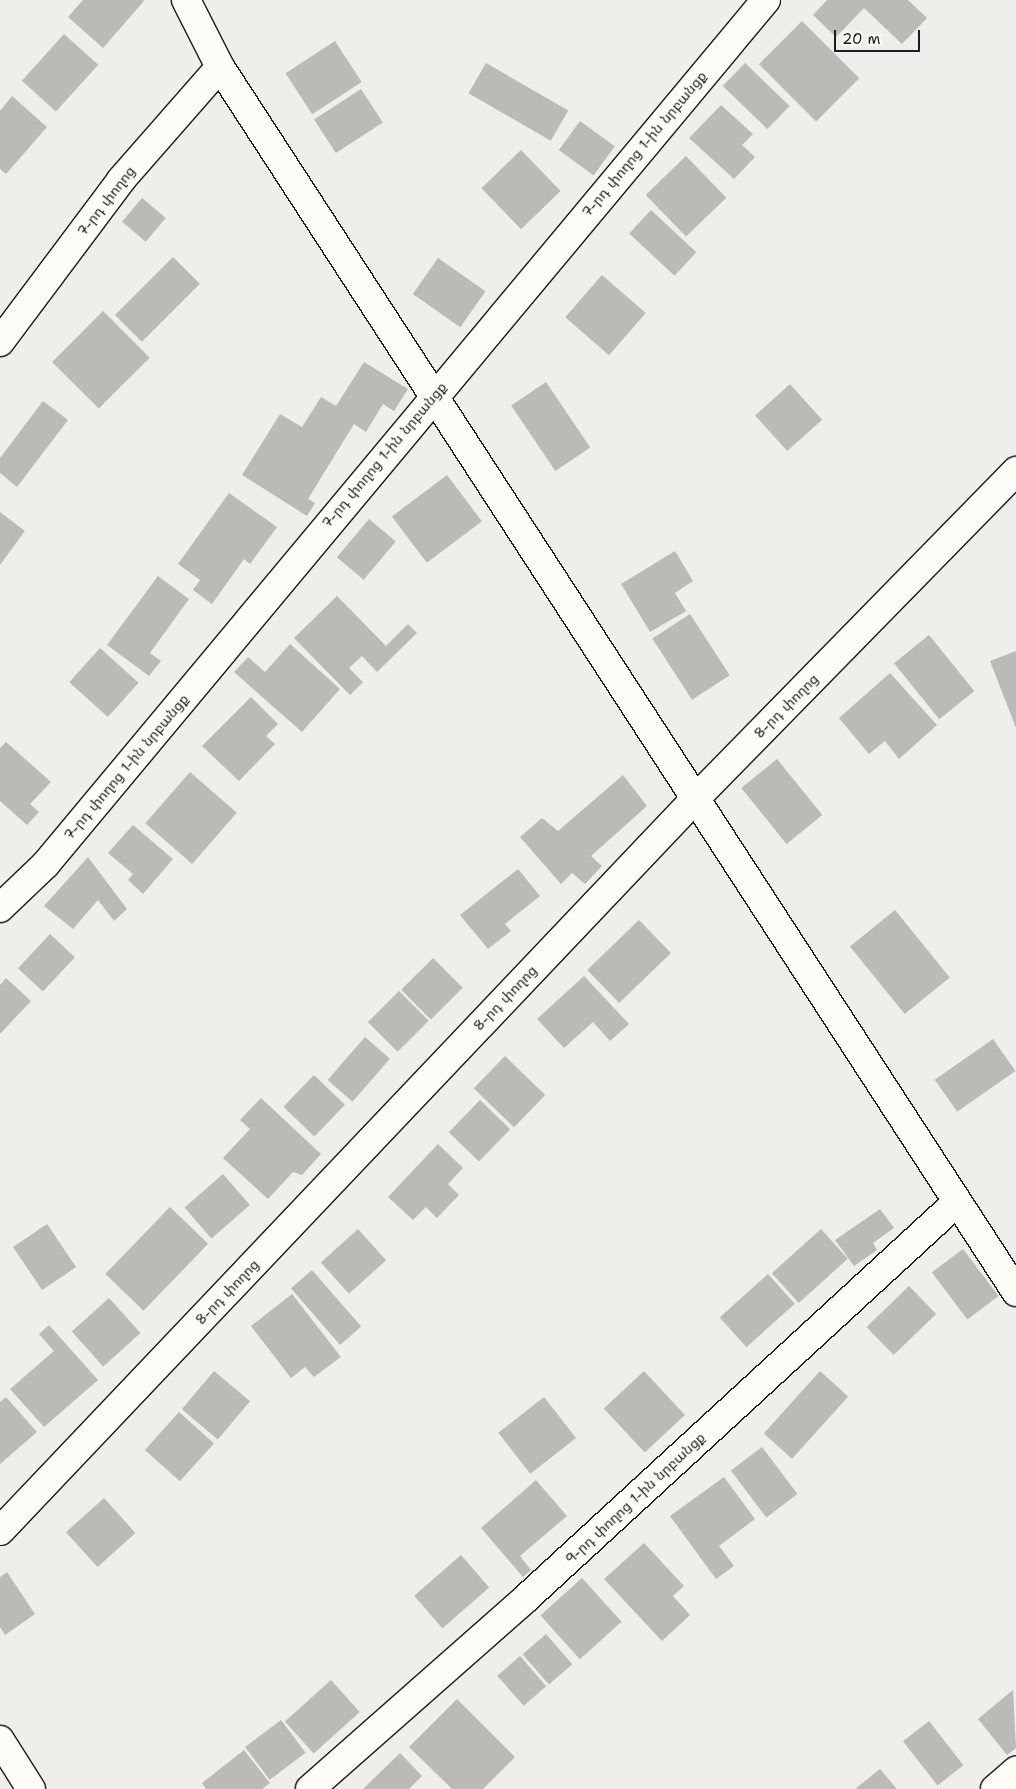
<!DOCTYPE html>
<meta charset="utf-8">
<style>
body{margin:0}
#map{position:relative;width:1016px;height:1789px;overflow:hidden;background:#f0eeea;font-family:"Shantell Sans","Noto Sans Armenian",sans-serif}
div>[style]{position:absolute}
.building>*{inset:0;background:#bbbab6;transform-origin:0 0}
.roads{filter:drop-shadow(1px 0 #1c1c1c) drop-shadow(-1px 0 #1c1c1c) drop-shadow(0 1px #1c1c1c) drop-shadow(0 -1px #1c1c1c)}
.minor>*{height:28px;margin:-14px;padding:0 14px;transform-origin:14px;border-radius:14px;background:#fdfcf7}
.primary>*{height:28px;margin:-14px;padding:0 14px;transform-origin:14px;border-radius:14px;background:#fdfcf7}
span{translate:-50% -50%;white-space:nowrap;text-align:center;line-height:1.15;-webkit-text-stroke:4px #fdfcf7;paint-order:stroke}
.street-label{font-size:14px;color:#1c1c1c}
.scale{position:absolute;left:834px;top:30px;width:86px;height:22px;box-sizing:border-box;border:2px solid #1c1c1c;border-top:0;padding-left:6px;font-size:15px;line-height:18px;white-space:nowrap;color:#1c1c1c;-webkit-text-stroke:4px #fdfcf7;paint-order:stroke}
</style>
<div id="map">
<div class="building">
<div style="clip-path:polygon(83px 0,143px 0,144px 1px,103px 48px,68px 17px)"></div>
<div style="clip-path:polygon(827px 0,908px 0,927px 18px,902px 44px,864px 8px,836px 37px,813px 15px)"></div>
<div style="left:802px;top:21px;width:81px;height:61px;rotate:45deg"></div>
<div style="left:64px;top:34px;width:46px;height:63px;rotate:42deg"></div>
<div style="left:335px;top:41px;width:49px;height:59px;rotate:57deg"></div>
<div style="left:486px;top:63px;width:95px;height:35px;rotate:30deg"></div>
<div style="left:745px;top:63px;width:62px;height:32px;rotate:44deg"></div>
<div style="left:361px;top:89px;width:40px;height:56px;rotate:57deg"></div>
<div style="clip-path:polygon(12px 96px,47px 127px,6px 174px,0 169px,0 111px)"></div>
<div style="clip-path:polygon(721px 105px,753px 134px,742px 145px,755px 157px,734px 179px,689px 138px)"></div>
<div style="left:580px;top:121px;width:43px;height:36px;rotate:36deg"></div>
<div style="left:521px;top:150px;width:57px;height:55px;rotate:46deg"></div>
<div style="left:686px;top:156px;width:58px;height:56px;rotate:46deg"></div>
<div style="left:142px;top:198px;width:31px;height:31px;rotate:40deg"></div>
<div style="left:651px;top:210px;width:62px;height:32px;rotate:43deg"></div>
<div style="left:173px;top:257px;width:38px;height:82px;rotate:45deg"></div>
<div style="left:438px;top:258px;width:58px;height:44px;rotate:35deg"></div>
<div style="left:602px;top:275px;width:58px;height:56px;rotate:41deg"></div>
<div style="left:103px;top:311px;width:66px;height:72px;rotate:45deg"></div>
<div style="clip-path:polygon(364px 362px,408px 389px,394px 411px,383px 404px,366px 432px,354px 424px,308px 499px,315px 503px,307px 516px,242px 475px,280px 414px,302px 427px,321px 397px,336px 406px)"></div>
<div style="left:546px;top:382px;width:79px;height:42px;rotate:56deg"></div>
<div style="left:790px;top:384px;width:48px;height:47px;rotate:48deg"></div>
<div style="clip-path:polygon(43px 401px,68px 420px,17px 487px,0 473px,0 458px)"></div>
<div style="left:447px;top:475px;width:58px;height:69px;rotate:53deg"></div>
<div style="clip-path:polygon(229px 493px,277px 527px,250px 564px,244px 559px,212px 604px,193px 590px,200px 580px,178px 564px)"></div>
<div style="clip-path:polygon(0 512px,25px 531px,0 565px)"></div>
<div style="left:369px;top:519px;width:35px;height:50px;rotate:40deg"></div>
<div style="clip-path:polygon(675px 551px,693px 581px,675px 593px,686px 611px,650px 632px,621px 584px)"></div>
<div style="clip-path:polygon(158px 576px,189px 599px,150px 653px,161px 661px,149px 676px,107px 645px)"></div>
<div style="clip-path:polygon(337px 596px,386px 646px,408px 624px,417px 633px,377px 672px,362px 656px,349px 668px,363px 682px,350px 695px,294px 638px)"></div>
<div style="left:690px;top:614px;width:73px;height:45px;rotate:57deg"></div>
<div style="left:929px;top:635px;width:72px;height:45px;rotate:51deg"></div>
<div style="clip-path:polygon(290px 644px,340px 689px,302px 732px,234px 672px,248px 657px,265px 672px)"></div>
<div style="left:100px;top:648px;width:52px;height:46px;rotate:42deg"></div>
<div style="clip-path:polygon(1016px 651px,1016px 728px,990px 661px)"></div>
<div style="clip-path:polygon(890px 673px,937px 725px,899px 759px,885px 741px,869px 754px,839px 718px)"></div>
<div style="clip-path:polygon(251px 697px,278px 724px,266px 736px,275px 744px,239px 781px,202px 746px)"></div>
<div style="clip-path:polygon(6px 742px,51px 782px,30px 804px,39px 812px,27px 825px,0 801px,0 748px)"></div>
<div style="left:777px;top:759px;width:72px;height:46px;rotate:51deg"></div>
<div style="left:190px;top:772px;width:62px;height:68px;rotate:41deg"></div>
<div style="clip-path:polygon(623px 775px,647px 806px,591px 856px,602px 866px,585px 884px,572px 873px,561px 884px,520px 837px,542px 818px,558px 831px)"></div>
<div style="clip-path:polygon(133px 825px,173px 859px,143px 894px,128px 880px,133px 874px,108px 853px)"></div>
<div style="clip-path:polygon(88px 857px,127px 909px,114px 921px,98px 900px,73px 929px,44px 906px)"></div>
<div style="clip-path:polygon(518px 869px,540px 896px,505px 924px,511px 931px,488px 949px,460px 915px)"></div>
<div style="left:895px;top:910px;width:87px;height:58px;rotate:51deg"></div>
<div style="left:639px;top:920px;width:46px;height:72px;rotate:46deg"></div>
<div style="left:50px;top:934px;width:34px;height:47px;rotate:43deg"></div>
<div style="left:433px;top:958px;width:42px;height:45px;rotate:45deg"></div>
<div style="clip-path:polygon(584px 976px,629px 1024px,610px 1041px,593px 1022px,564px 1048px,537px 1019px)"></div>
<div style="clip-path:polygon(6px 978px,31px 1001px,0 1034px,0 985px)"></div>
<div style="left:399px;top:991px;width:42px;height:44px;rotate:45deg"></div>
<div style="left:365px;top:1037px;width:33px;height:57px;rotate:41deg"></div>
<div style="left:993px;top:1039px;width:39px;height:71px;rotate:55deg"></div>
<div style="left:505px;top:1056px;width:56px;height:45px;rotate:44deg"></div>
<div style="left:314px;top:1075px;width:43px;height:44px;rotate:44deg"></div>
<div style="clip-path:polygon(261px 1098px,321px 1154px,302px 1175px,293px 1172px,268px 1199px,223px 1158px,250px 1129px,240px 1120px)"></div>
<div style="left:480px;top:1100px;width:42px;height:45px;rotate:44deg"></div>
<div style="clip-path:polygon(438px 1144px,463px 1168px,448px 1184px,459px 1195px,437px 1218px,426px 1207px,413px 1220px,388px 1197px)"></div>
<div style="left:223px;top:1174px;width:41px;height:51px;rotate:49deg"></div>
<div style="left:170px;top:1207px;width:53px;height:93px;rotate:44deg"></div>
<div style="clip-path:polygon(880px 1209px,894px 1228px,873px 1243px,877px 1250px,854px 1266px,835px 1240px)"></div>
<div style="left:47px;top:1224px;width:52px;height:41px;rotate:56deg"></div>
<div style="left:358px;top:1229px;width:42px;height:50px;rotate:48deg"></div>
<div style="left:821px;top:1229px;width:40px;height:66px;rotate:48deg"></div>
<div style="left:963px;top:1249px;width:59px;height:39px;rotate:53deg"></div>
<div style="left:312px;top:1270px;width:75px;height:28px;rotate:49deg"></div>
<div style="left:768px;top:1274px;width:40px;height:65px;rotate:48deg"></div>
<div style="left:909px;top:1286px;width:39px;height:59px;rotate:46deg"></div>
<div style="clip-path:polygon(292px 1294px,341px 1357px,314px 1377px,305px 1367px,291px 1378px,251px 1326px)"></div>
<div style="left:109px;top:1298px;width:47px;height:50px;rotate:48deg"></div>
<div style="clip-path:polygon(49px 1325px,98px 1380px,44px 1427px,10px 1389px,54px 1351px,39px 1334px)"></div>
<div style="left:214px;top:1371px;width:47px;height:50px;rotate:40deg"></div>
<div style="left:644px;top:1371px;width:60px;height:55px;rotate:47deg"></div>
<div style="left:820px;top:1371px;width:38px;height:84px;rotate:42deg"></div>
<div style="clip-path:polygon(6px 1397px,37px 1432px,0 1464px,0 1402px)"></div>
<div style="left:544px;top:1397px;width:52px;height:58px;rotate:52deg"></div>
<div style="left:179px;top:1412px;width:47px;height:51px;rotate:42deg"></div>
<div style="left:762px;top:1447px;width:59px;height:39px;rotate:53deg"></div>
<div style="clip-path:polygon(724px 1477px,755px 1519px,719px 1546px,734px 1566px,716px 1579px,670px 1516px)"></div>
<div style="clip-path:polygon(536px 1480px,567px 1516px,520px 1556px,531px 1570px,523px 1577px,481px 1528px)"></div>
<div style="left:104px;top:1498px;width:47px;height:51px;rotate:48deg"></div>
<div style="clip-path:polygon(644px 1543px,684px 1586px,673px 1596px,690px 1615px,662px 1641px,604px 1579px)"></div>
<div style="left:461px;top:1555px;width:43px;height:62px;rotate:49deg"></div>
<div style="clip-path:polygon(7px 1572px,35px 1614px,5px 1635px,0 1627px,0 1577px)"></div>
<div style="left:582px;top:1578px;width:59px;height:56px;rotate:48deg"></div>
<div style="left:546px;top:1634px;width:40px;height:31px;rotate:49deg"></div>
<div style="left:520px;top:1656px;width:40px;height:30px;rotate:49deg"></div>
<div style="left:331px;top:1680px;width:43px;height:62px;rotate:48deg"></div>
<div style="clip-path:polygon(1013px 1690px,1016px 1748px,1007px 1755px,978px 1719px)"></div>
<div style="clip-path:polygon(457px 1699px,515px 1757px,483px 1789px,452px 1789px,409px 1747px)"></div>
<div style="left:281px;top:1720px;width:41px;height:45px;rotate:53deg"></div>
<div style="left:929px;top:1721px;width:56px;height:33px;rotate:52deg"></div>
<div style="clip-path:polygon(244px 1750px,270px 1783px,262px 1789px,206px 1789px,202px 1783px)"></div>
<div style="clip-path:polygon(400px 1753px,422px 1776px,409px 1789px,363px 1789px)"></div>
<div style="clip-path:polygon(880px 1769px,897px 1789px,855px 1789px)"></div>
</div>
<div class="roads">
<div class="minor">
<div style="left:186px;top:0;width:75px;rotate:63.1deg"></div>
<div style="left:220px;top:67px;width:1461px;rotate:56.98deg"></div>
<div style="left:0;top:342px;width:202px;rotate:-53.2deg"></div>
<div style="left:121px;top:180px;width:150px;rotate:-48.8deg"></div>
<div style="left:0;top:908px;width:62px;rotate:-43.7deg"></div>
<div style="left:45px;top:865px;width:1126px;rotate:-50.19deg"></div>
<div style="left:0;top:1531px;width:1014px;rotate:-46.48deg"></div>
<div style="left:698px;top:796px;width:455px;rotate:-45.6deg"></div>
<div style="left:310px;top:1789px;width:283px;rotate:-41.4deg"></div>
<div style="left:522px;top:1602px;width:588px;rotate:-42.59deg"></div>
<div style="left:995px;top:1789px;width:28px;rotate:-41deg"></div>
</div>
<div class="primary">
<div style="left:0;top:1740px;width:58px;rotate:57.7deg"></div>
</div>
</div>
<div class="street-label">
<span style="left:644px;top:144px;rotate:-50deg">7-րդ փողոց 1-ին նրբանցք</span>
<span style="left:106px;top:201px;rotate:-52deg">7-րդ փողոց</span>
<span style="left:384px;top:455px;rotate:-50deg">7-րդ փողոց 1-ին նրբանցք</span>
<span style="left:786px;top:706px;rotate:-45deg">8-րդ փողոց</span>
<span style="left:126px;top:767px;rotate:-50deg">7-րդ փողոց 1-ին նրբանցք</span>
<span style="left:505px;top:998px;rotate:-46deg">8-րդ փողոց</span>
<span style="left:227px;top:1292px;rotate:-46deg">8-րդ փողոց</span>
<span style="left:635px;top:1498px;rotate:-43deg">9-րդ փողոց 1-ին նրբանցք</span>
</div>
<div class="scale">20 m</div>
</div>
